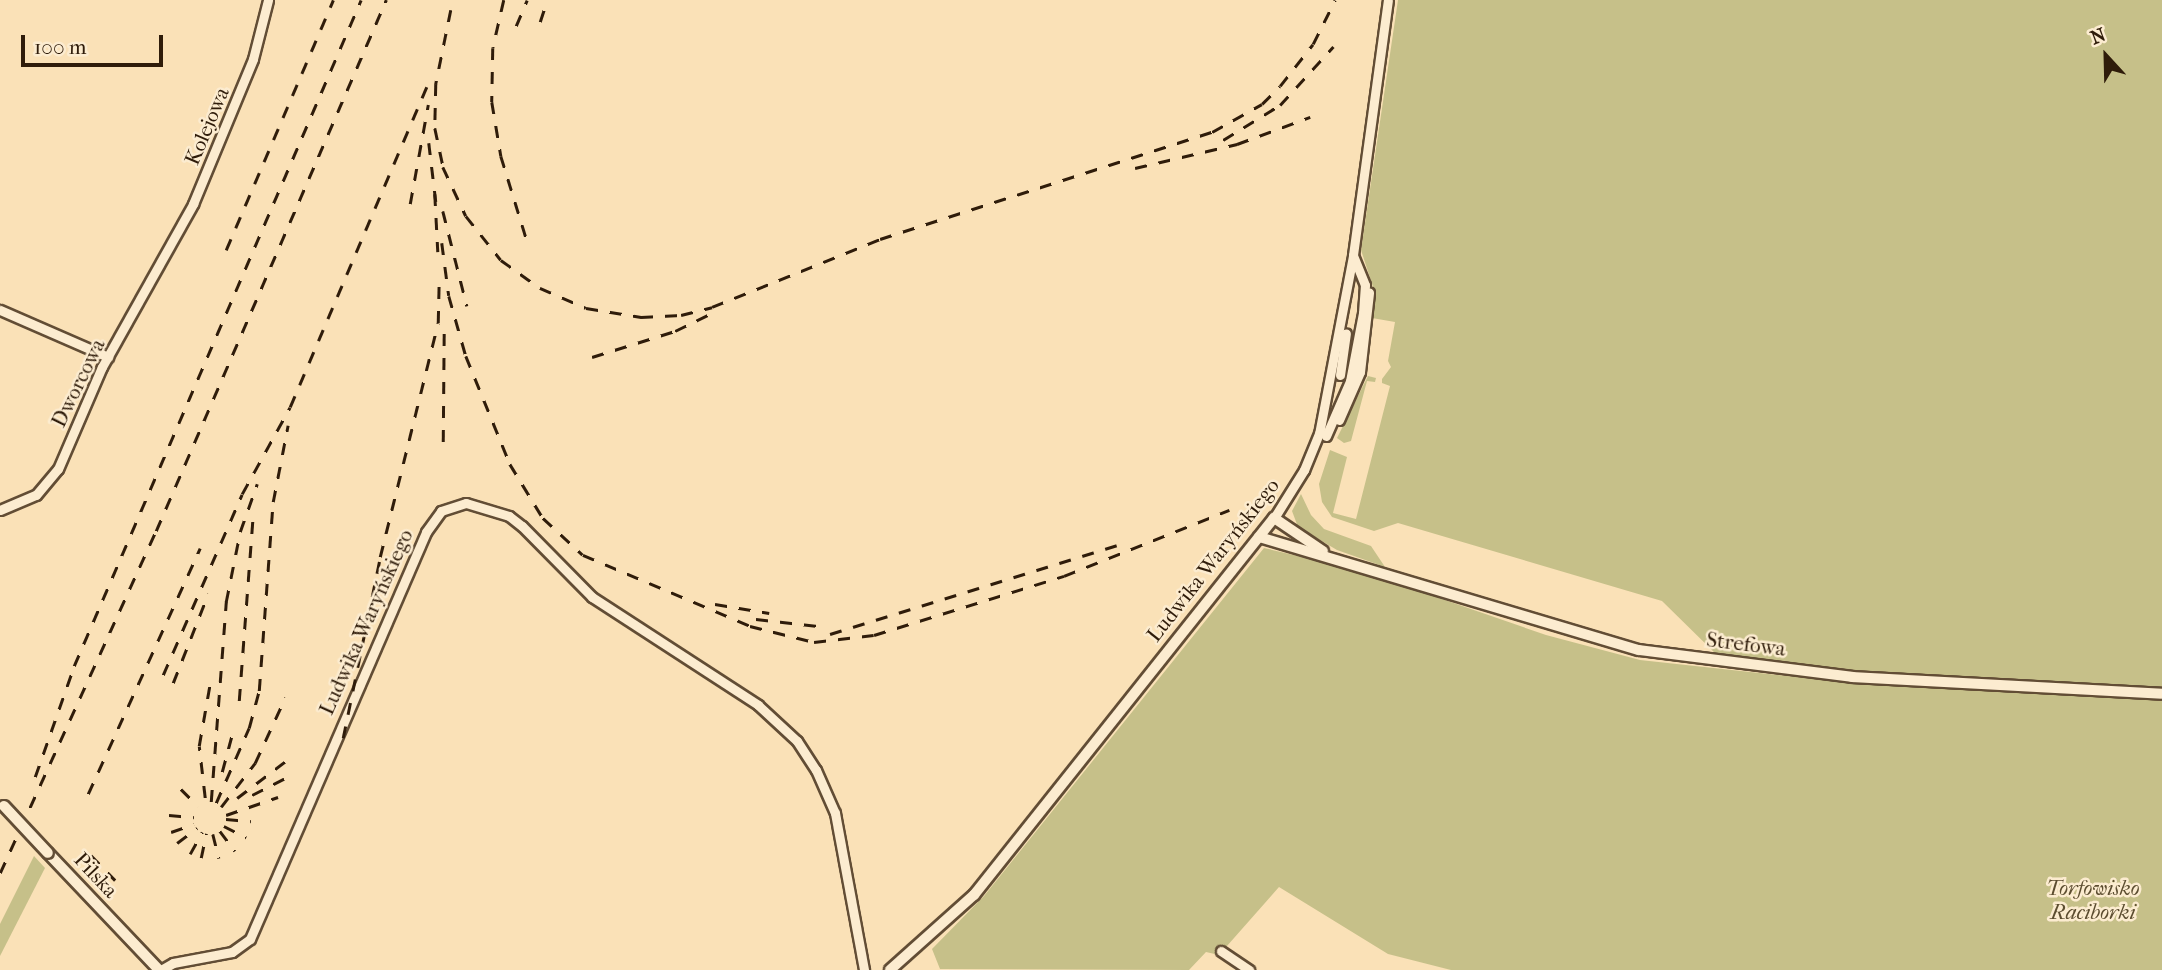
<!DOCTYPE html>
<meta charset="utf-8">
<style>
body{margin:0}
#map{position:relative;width:2162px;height:970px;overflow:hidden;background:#fae1b7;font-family:"IM FELL French Canon",serif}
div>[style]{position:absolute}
.green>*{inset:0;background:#c6c089}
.roads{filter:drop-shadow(2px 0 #624d35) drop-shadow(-2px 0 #624d35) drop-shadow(0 2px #624d35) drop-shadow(0 -2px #624d35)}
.minor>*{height:9px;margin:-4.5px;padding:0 4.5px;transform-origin:4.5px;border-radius:4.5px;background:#fcecd0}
.tertiary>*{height:10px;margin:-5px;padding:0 5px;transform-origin:5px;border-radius:5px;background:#fcecd0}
.rail>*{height:2.5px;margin-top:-1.25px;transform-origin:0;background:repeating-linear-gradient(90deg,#2f1c0a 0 12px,transparent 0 24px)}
.bridges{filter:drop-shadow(2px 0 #624d35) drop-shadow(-2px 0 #624d35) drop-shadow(0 2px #624d35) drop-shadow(0 -2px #624d35)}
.tertiary-bridge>*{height:10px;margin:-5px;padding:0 5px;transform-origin:5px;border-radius:5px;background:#fcecd0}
span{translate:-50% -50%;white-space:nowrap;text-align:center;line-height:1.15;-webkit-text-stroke:5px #fcecd0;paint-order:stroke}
.street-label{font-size:21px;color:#2f1c0a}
.park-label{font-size:21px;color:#5c4d30;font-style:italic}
.north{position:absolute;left:2071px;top:21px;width:70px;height:70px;-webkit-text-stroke:5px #fcecd0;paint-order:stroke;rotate:338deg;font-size:19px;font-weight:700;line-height:28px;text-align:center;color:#2f1c0a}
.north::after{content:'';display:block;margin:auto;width:24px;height:32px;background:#2f1c0a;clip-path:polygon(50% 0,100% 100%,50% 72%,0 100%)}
.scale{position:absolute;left:21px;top:35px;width:142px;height:32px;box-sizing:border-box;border:4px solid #2f1c0a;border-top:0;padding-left:9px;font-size:21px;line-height:24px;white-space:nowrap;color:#2f1c0a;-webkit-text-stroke:5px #fcecd0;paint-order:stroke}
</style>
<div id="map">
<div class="green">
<div style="clip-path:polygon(1398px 0,2162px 0,2162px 688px,1852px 671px,1718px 656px,1662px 601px,1398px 523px,1374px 531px,1332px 517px,1322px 502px,1319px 484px,1330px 450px,1347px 457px,1333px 513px,1356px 519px,1390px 386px,1382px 383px,1382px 379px,1391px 367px,1388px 361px,1395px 322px,1372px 318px,1374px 290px,1361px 250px)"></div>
<div style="clip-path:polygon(1368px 376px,1376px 378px,1375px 382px,1367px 381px,1351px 441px,1344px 443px,1337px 438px)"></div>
<div style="clip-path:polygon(1301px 494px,1311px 515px,1324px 529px,1371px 546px,1385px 567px,1337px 550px,1298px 527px,1292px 511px)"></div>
<div style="clip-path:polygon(1264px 548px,1358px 570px,1546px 635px,1640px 660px,1851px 683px,2162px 700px,2162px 970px,1451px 970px,1388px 954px,1279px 887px,1219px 955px,1206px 952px,1189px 970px,940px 969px,932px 949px,984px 896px)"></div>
<div style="clip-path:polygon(34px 856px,45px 868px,0 956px,0 924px)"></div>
</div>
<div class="roads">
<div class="minor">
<div style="left:0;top:310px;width:118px;rotate:23.5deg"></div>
<div style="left:1340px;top:375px;width:42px;rotate:-81.9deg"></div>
<div style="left:1339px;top:420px;width:52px;rotate:-66.4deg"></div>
<div style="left:1360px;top:372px;width:80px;rotate:-83.5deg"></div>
<div style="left:1319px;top:434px;width:182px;rotate:-79.2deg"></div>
<div style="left:1353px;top:255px;width:257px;rotate:-82.2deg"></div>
<div style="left:1326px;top:436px;width:60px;rotate:-66.4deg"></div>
<div style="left:1350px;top:381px;width:69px;rotate:-79.2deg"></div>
<div style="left:1363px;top:313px;width:28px;rotate:-86deg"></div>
<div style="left:1365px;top:285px;width:32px;rotate:-112deg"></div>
<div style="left:0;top:510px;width:39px;rotate:-23deg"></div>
<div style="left:36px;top:495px;width:34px;rotate:-50deg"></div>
<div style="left:58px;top:469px;width:111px;rotate:-66.7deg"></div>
<div style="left:102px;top:367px;width:187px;rotate:-60.8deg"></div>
<div style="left:193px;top:204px;width:157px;rotate:-67.5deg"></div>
<div style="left:253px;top:59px;width:61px;rotate:-75.7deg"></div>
<div style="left:1274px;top:518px;width:57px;rotate:-58deg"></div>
<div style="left:1304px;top:470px;width:42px;rotate:-67.7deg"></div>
<div style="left:1221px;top:951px;width:34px;rotate:34deg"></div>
<div style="left:161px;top:970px;width:14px;rotate:-30deg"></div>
<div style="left:173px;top:963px;width:60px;rotate:-10.6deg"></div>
<div style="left:232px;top:952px;width:22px;rotate:-36deg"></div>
<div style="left:250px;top:939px;width:443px;rotate:-66.6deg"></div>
<div style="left:426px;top:532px;width:26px;rotate:-54deg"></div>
<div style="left:441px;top:511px;width:26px;rotate:-18deg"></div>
<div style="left:466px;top:503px;width:45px;rotate:16.8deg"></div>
<div style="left:509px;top:516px;width:16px;rotate:38deg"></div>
<div style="left:522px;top:526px;width:100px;rotate:45.4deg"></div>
<div style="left:592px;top:597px;width:198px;rotate:33deg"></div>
<div style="left:758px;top:705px;width:53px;rotate:42.7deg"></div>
<div style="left:797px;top:741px;width:35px;rotate:57deg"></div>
<div style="left:816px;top:770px;width:47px;rotate:66.2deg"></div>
<div style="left:835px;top:813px;width:160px;rotate:79.5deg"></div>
</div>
<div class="tertiary">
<div style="left:1259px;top:537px;width:396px;rotate:16.6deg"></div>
<div style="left:1639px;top:650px;width:215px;rotate:7.2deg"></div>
<div style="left:1852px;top:677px;width:310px;rotate:3.1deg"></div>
<div style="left:48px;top:853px;width:161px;rotate:46.5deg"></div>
<div style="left:890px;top:970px;width:113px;rotate:-41.8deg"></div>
<div style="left:974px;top:895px;width:482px;rotate:-51.5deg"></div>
<div style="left:1274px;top:518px;width:59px;rotate:34deg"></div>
</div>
</div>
<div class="rail">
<div style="left:504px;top:0;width:49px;rotate:102.9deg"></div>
<div style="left:493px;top:48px;width:54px;rotate:91.1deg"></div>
<div style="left:492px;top:102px;width:55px;rotate:80.5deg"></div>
<div style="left:501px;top:156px;width:95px;rotate:72.9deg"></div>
<div style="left:451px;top:10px;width:76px;rotate:101.5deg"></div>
<div style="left:436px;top:84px;width:44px;rotate:91.3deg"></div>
<div style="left:435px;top:128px;width:40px;rotate:78deg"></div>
<div style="left:443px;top:167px;width:54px;rotate:64.9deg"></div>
<div style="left:466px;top:216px;width:56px;rotate:51.5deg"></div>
<div style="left:501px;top:260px;width:48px;rotate:35.7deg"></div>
<div style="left:540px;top:288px;width:50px;rotate:23.5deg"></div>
<div style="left:586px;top:308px;width:56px;rotate:9.3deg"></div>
<div style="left:641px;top:317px;width:40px;rotate:-2.9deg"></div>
<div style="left:681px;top:315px;width:32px;rotate:-14deg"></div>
<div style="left:712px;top:307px;width:181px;rotate:-22deg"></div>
<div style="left:880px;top:239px;width:349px;rotate:-17.9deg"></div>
<div style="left:1212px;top:132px;width:57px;rotate:-29.2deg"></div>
<div style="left:1262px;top:104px;width:25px;rotate:-45deg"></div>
<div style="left:1280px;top:86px;width:53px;rotate:-51.8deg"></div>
<div style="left:1313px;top:44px;width:49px;rotate:-63.4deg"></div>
<div style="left:540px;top:22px;width:23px;rotate:-72deg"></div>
<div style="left:516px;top:26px;width:28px;rotate:-67deg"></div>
<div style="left:1223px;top:140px;width:67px;rotate:-31.6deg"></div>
<div style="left:1280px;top:105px;width:79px;rotate:-47.6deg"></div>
<div style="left:429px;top:143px;width:59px;rotate:83.2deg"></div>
<div style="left:1135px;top:168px;width:105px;rotate:-13.2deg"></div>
<div style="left:1237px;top:144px;width:78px;rotate:-20.3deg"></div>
<div style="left:435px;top:194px;width:58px;rotate:87deg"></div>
<div style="left:410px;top:204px;width:101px;rotate:-79.7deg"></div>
<div style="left:443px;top:211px;width:98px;rotate:75.8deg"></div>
<div style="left:442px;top:243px;width:53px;rotate:82.5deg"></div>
<div style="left:449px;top:296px;width:62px;rotate:74.2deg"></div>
<div style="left:466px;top:356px;width:117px;rotate:67.8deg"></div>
<div style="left:510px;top:464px;width:63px;rotate:58.6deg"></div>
<div style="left:543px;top:518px;width:54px;rotate:42.8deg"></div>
<div style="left:583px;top:555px;width:181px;rotate:23deg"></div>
<div style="left:750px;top:626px;width:66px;rotate:14deg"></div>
<div style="left:814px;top:642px;width:60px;rotate:-6.7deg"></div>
<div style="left:874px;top:635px;width:199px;rotate:-17.3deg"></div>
<div style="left:1064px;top:576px;width:178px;rotate:-21.8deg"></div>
<div style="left:226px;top:250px;width:272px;rotate:-66.8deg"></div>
<div style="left:592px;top:357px;width:87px;rotate:-17.4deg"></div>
<div style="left:675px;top:331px;width:39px;rotate:-26deg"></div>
<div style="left:443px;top:442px;width:115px;rotate:-89.5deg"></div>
<div style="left:715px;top:604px;width:55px;rotate:9.5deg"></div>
<div style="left:756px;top:619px;width:71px;rotate:6.4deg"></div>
<div style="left:830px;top:634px;width:312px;rotate:-17.2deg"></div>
<div style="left:163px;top:675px;width:197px;rotate:-66.4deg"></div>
<div style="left:242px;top:494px;width:99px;rotate:-61.1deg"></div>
<div style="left:290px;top:407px;width:359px;rotate:-66.9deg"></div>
<div style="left:173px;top:683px;width:96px;rotate:-68.5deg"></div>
<div style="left:239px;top:701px;width:189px;rotate:-85.7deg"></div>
<div style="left:343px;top:738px;width:185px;rotate:-78.4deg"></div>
<div style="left:380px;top:557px;width:241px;rotate:-76.1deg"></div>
<div style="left:438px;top:323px;width:43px;rotate:-88.7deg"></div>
<div style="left:222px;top:772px;width:42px;rotate:-75deg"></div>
<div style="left:35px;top:777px;width:118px;rotate:-70.6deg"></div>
<div style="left:74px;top:666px;width:725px;rotate:-66.69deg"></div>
<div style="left:181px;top:789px;width:24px;rotate:45deg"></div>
<div style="left:88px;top:794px;width:270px;rotate:-65.5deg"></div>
<div style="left:252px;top:795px;width:36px;rotate:-27deg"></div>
<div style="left:205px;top:798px;width:52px;rotate:-96.6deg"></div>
<div style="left:199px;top:746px;width:69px;rotate:-80deg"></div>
<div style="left:237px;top:798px;width:63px;rotate:-37.2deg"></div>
<div style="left:211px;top:802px;width:201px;rotate:-85.7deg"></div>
<div style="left:226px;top:602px;width:71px;rotate:-78.7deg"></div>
<div style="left:240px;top:532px;width:51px;rotate:-70.5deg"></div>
<div style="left:216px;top:803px;width:82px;rotate:-66.3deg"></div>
<div style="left:249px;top:728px;width:38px;rotate:-75deg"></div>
<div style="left:259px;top:691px;width:190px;rotate:-85.8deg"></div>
<div style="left:273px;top:502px;width:78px;rotate:-79deg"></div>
<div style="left:221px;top:807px;width:56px;rotate:-52.3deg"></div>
<div style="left:255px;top:763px;width:72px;rotate:-65.2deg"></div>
<div style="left:169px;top:815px;width:25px;rotate:5deg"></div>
<div style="left:226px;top:815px;width:55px;rotate:-19.1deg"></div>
<div style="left:226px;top:819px;width:25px;rotate:5deg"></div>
<div style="left:224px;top:826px;width:25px;rotate:27deg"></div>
<div style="left:220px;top:831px;width:25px;rotate:53deg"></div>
<div style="left:171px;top:832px;width:24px;rotate:-19deg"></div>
<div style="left:213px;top:834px;width:25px;rotate:76deg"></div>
<div style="left:177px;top:843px;width:25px;rotate:-37deg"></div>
<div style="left:190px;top:854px;width:25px;rotate:-61deg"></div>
<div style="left:91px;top:855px;width:35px;rotate:46deg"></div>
<div style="left:201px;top:858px;width:25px;rotate:-78deg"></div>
<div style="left:0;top:873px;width:376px;rotate:-65.5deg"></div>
<div style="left:156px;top:531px;width:579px;rotate:-66.58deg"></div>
</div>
<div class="bridges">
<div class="tertiary-bridge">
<div style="left:4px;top:806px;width:64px;rotate:46.9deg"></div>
</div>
</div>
<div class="street-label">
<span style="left:207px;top:126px;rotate:-67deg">Kolejowa</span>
<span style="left:78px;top:383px;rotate:-64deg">Dworcowa</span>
<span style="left:1213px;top:560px;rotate:-52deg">Ludwika Waryńskiego</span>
<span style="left:366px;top:622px;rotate:-66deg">Ludwika Waryńskiego</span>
<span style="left:1746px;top:644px;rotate:7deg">Strefowa</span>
<span style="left:96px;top:875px;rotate:47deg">Pilska</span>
</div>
<div class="park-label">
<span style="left:2093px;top:900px">Torfowisko<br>Raciborki</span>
</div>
<div class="north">N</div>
<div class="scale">100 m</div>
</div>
